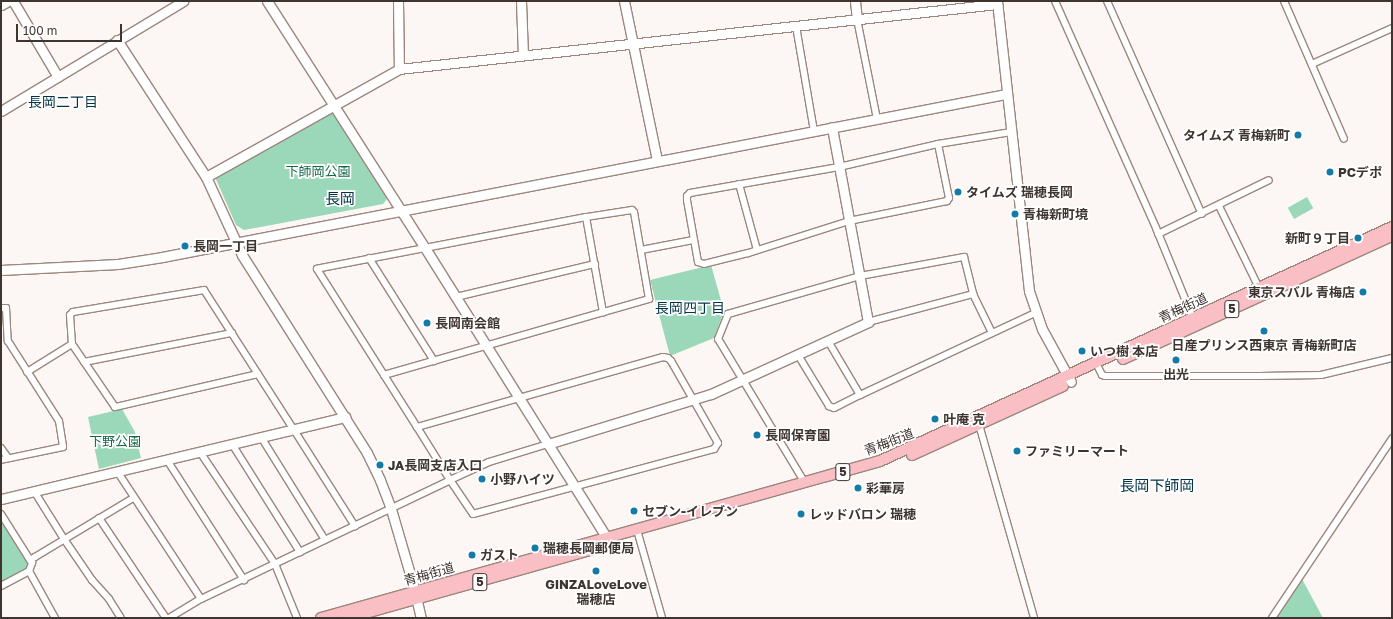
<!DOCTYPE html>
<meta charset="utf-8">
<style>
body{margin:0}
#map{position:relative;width:1393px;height:619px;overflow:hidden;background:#fcf7f5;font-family:"Golos Text","Noto Sans JP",sans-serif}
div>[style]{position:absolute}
.green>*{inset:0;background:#9ad8b9;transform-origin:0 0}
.roads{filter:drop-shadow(1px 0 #9c867e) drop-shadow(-1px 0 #9c867e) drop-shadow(0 1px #9c867e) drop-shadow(0 -1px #9c867e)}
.street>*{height:6px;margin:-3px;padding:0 3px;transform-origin:3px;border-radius:3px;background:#fff}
.secondary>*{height:9px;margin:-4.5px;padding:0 4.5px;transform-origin:4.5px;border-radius:4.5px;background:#fff}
.primary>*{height:10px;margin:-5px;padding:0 5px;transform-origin:5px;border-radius:5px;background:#f9bfc4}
.dots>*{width:11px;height:11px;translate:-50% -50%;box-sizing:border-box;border:2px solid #fff;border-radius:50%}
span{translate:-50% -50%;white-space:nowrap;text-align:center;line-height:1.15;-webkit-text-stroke:3.5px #fff;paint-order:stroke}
.shield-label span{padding:1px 3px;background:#fff;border:1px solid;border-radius:3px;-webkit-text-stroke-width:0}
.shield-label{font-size:12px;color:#3e3531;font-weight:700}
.poi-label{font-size:13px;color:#3e3531;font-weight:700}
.right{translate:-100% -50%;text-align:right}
.left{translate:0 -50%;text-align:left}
.park-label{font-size:13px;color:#136747}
.street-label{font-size:13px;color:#3e3531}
.neighbourhood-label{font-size:14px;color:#013246}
.quarter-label{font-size:15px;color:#013246}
.frame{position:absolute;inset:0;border:2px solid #3e3531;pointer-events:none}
.scale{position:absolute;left:16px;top:24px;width:106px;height:18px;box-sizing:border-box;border:2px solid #3e3531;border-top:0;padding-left:5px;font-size:12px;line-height:14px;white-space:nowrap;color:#3e3531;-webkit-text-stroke:3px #fff;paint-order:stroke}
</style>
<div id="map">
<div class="green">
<div style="clip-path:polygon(329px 114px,335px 114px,387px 199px,383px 204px,244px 230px,236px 225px,215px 177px)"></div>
<div style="left:1307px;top:197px;width:13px;height:22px;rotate:61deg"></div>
<div style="clip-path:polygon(711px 265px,724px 311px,714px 338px,670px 356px,650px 280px)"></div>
<div style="clip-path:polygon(122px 409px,135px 432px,141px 458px,99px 469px,88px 417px)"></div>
<div style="clip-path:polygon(1px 521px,29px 564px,28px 568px,1px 584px)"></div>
<div style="clip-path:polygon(1301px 577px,1323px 618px,1275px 618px)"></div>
</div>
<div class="roads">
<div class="street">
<div style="left:1055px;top:1px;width:248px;rotate:66deg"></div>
<div style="left:1156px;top:228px;width:97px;rotate:67.7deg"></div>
<div style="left:1107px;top:1px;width:233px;rotate:66deg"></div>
<div style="left:1284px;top:1px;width:150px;rotate:66.5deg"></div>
<div style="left:857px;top:19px;width:102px;rotate:78.7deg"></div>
<div style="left:796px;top:26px;width:107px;rotate:80.3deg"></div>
<div style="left:1312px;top:64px;width:88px;rotate:-24.2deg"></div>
<div style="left:938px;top:144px;width:55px;rotate:78.5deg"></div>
<div style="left:949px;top:198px;width:4px;rotate:124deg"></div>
<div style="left:947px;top:201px;width:100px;rotate:168.5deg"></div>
<div style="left:849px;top:221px;width:106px;rotate:162.4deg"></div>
<div style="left:748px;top:253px;width:45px;rotate:166deg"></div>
<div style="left:704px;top:264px;width:6px;rotate:-162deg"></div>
<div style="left:698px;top:262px;width:63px;rotate:-100.1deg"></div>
<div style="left:687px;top:200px;width:4px;rotate:-90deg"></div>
<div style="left:687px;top:196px;width:4px;rotate:-45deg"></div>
<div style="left:690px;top:193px;width:151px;rotate:-9.9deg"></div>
<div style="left:839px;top:167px;width:102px;rotate:-13.1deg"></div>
<div style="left:938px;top:144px;width:74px;rotate:-9.3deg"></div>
<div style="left:739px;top:184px;width:68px;rotate:74.7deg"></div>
<div style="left:1219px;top:206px;width:91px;rotate:64deg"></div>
<div style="left:586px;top:217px;width:97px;rotate:79.9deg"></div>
<div style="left:1158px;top:234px;width:123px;rotate:-25.9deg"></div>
<div style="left:641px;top:250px;width:53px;rotate:-10.9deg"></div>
<div style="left:369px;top:258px;width:122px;rotate:57.7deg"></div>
<div style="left:456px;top:297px;width:143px;rotate:-13.4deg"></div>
<div style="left:1px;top:308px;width:5px"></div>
<div style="left:6px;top:308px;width:33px;rotate:87deg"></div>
<div style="left:8px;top:341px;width:95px;rotate:57.5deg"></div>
<div style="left:59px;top:421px;width:26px;rotate:81deg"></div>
<div style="left:63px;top:447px;width:63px;rotate:168.2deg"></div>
<div style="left:868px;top:322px;width:109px;rotate:-14.9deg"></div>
<div style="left:828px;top:341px;width:63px;rotate:59.3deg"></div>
<div style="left:860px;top:395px;width:193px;rotate:-25.1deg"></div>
<div style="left:798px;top:355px;width:60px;rotate:58.7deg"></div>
<div style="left:829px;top:406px;width:5px;rotate:22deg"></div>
<div style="left:834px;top:408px;width:29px;rotate:-27deg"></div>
<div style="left:84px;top:362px;width:151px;rotate:-11.1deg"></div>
<div style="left:1096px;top:363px;width:13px;rotate:63deg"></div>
<div style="left:1102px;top:375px;width:3px;rotate:18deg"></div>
<div style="left:1105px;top:376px;width:155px"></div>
<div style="left:1260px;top:376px;width:61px;rotate:-0.9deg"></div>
<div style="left:1321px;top:375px;width:73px;rotate:-13.5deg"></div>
<div style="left:27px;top:372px;width:53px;rotate:-31.9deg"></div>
<div style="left:258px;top:374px;width:147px;rotate:167deg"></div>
<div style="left:115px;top:407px;width:76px;rotate:-124.3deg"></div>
<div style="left:72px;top:344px;width:29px;rotate:-94deg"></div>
<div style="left:70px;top:315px;width:4px;rotate:-45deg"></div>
<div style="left:73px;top:312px;width:133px;rotate:-9.5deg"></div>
<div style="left:204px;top:290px;width:166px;rotate:57.3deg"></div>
<div style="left:294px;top:430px;width:114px;rotate:57.6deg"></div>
<div style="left:384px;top:375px;width:276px;rotate:-16deg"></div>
<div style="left:649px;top:299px;width:88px;rotate:-99.8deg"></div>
<div style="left:634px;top:212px;width:3px;rotate:-135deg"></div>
<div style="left:632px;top:210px;width:47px;rotate:171.3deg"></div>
<div style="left:586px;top:217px;width:274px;rotate:169.1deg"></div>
<div style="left:317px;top:269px;width:125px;rotate:57.7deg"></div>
<div style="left:384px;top:375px;width:62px;rotate:57.6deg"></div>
<div style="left:417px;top:427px;width:62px;rotate:58.1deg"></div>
<div style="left:450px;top:480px;width:41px;rotate:55.9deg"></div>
<div style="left:473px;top:514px;width:250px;rotate:-15.1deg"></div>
<div style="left:714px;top:449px;width:7px;rotate:-56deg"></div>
<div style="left:718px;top:443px;width:95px;rotate:-119.8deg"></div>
<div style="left:671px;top:361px;width:4px;rotate:-135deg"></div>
<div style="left:668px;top:358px;width:5px;rotate:-169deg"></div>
<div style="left:663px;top:357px;width:256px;rotate:164.1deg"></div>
<div style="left:978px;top:421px;width:205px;rotate:74.1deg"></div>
<div style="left:261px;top:437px;width:121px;rotate:58.1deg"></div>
<div style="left:232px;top:444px;width:128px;rotate:57.8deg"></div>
<div style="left:1px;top:448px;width:12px;rotate:55deg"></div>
<div style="left:200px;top:452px;width:135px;rotate:56.2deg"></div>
<div style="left:275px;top:564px;width:58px;rotate:67.8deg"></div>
<div style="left:167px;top:460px;width:143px;rotate:57.3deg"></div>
<div style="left:117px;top:471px;width:153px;rotate:56.7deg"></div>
<div style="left:805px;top:483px;width:168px;rotate:-121.1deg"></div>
<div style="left:718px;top:339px;width:27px;rotate:-68deg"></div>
<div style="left:728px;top:314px;width:137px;rotate:-16.1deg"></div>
<div style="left:860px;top:276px;width:106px;rotate:-10.4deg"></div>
<div style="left:964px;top:257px;width:38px;rotate:76deg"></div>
<div style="left:973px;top:294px;width:43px;rotate:64deg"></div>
<div style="left:34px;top:491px;width:57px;rotate:58deg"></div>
<div style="left:64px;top:539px;width:50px;rotate:55.7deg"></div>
<div style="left:92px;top:580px;width:25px;rotate:48deg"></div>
<div style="left:109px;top:599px;width:22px;rotate:58deg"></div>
<div style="left:1px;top:514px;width:54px;rotate:57.8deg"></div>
<div style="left:99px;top:518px;width:120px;rotate:56.2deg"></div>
<div style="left:637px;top:530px;width:91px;rotate:74.1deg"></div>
<div style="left:29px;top:571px;width:54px;rotate:61deg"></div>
<div style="left:1px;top:586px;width:32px;rotate:-28deg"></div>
<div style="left:29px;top:571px;width:9px;rotate:-69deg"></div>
<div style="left:32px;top:563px;width:4px;rotate:-124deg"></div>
<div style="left:30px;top:560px;width:6px;rotate:-31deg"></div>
<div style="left:35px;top:557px;width:114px;rotate:-31deg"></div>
<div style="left:169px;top:618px;width:37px;rotate:-31deg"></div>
<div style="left:201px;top:599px;width:276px;rotate:-25.5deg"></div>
<div style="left:450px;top:480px;width:43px;rotate:-24.8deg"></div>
<div style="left:489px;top:462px;width:62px;rotate:-17deg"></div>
<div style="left:1272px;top:618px;width:216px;rotate:-56.2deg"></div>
</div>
<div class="secondary">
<div style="left:13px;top:1px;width:88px;rotate:59.4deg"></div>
<div style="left:267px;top:1px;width:293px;rotate:57.4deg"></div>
<div style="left:425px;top:248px;width:348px;rotate:57.9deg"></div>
<div style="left:398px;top:1px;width:68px;rotate:89.2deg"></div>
<div style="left:521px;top:1px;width:54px;rotate:87.9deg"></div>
<div style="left:624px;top:1px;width:163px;rotate:78.3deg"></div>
<div style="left:855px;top:1px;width:18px;rotate:84deg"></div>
<div style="left:997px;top:1px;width:292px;rotate:83.7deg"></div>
<div style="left:1029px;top:291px;width:40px;rotate:71.1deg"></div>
<div style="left:1042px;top:329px;width:60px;rotate:61.3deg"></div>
<div style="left:1px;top:5px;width:8px;rotate:-30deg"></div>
<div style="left:117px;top:40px;width:163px;rotate:57deg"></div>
<div style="left:206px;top:177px;width:86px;rotate:65.2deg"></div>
<div style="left:242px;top:255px;width:234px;rotate:57.7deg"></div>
<div style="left:367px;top:453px;width:30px;rotate:64deg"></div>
<div style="left:380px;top:480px;width:31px;rotate:69deg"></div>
<div style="left:391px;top:509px;width:78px;rotate:73.7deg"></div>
<div style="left:413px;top:584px;width:35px;rotate:77deg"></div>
<div style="left:1px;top:111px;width:213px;rotate:-31.1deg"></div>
<div style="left:206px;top:177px;width:221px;rotate:-29.2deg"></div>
<div style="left:399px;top:69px;width:602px;rotate:-6.2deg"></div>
<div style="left:1px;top:270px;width:117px;rotate:-2.9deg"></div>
<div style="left:118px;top:264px;width:45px;rotate:-9deg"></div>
<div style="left:162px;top:257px;width:860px;rotate:-10.93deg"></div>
<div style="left:548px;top:444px;width:170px;rotate:-17.1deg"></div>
<div style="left:711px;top:394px;width:173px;rotate:-24.6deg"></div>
<div style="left:868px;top:322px;width:198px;rotate:-100.5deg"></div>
<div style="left:1px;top:499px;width:354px;rotate:-13.4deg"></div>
</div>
<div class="primary">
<div style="left:1123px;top:359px;width:296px;rotate:-24.6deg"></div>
<div style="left:912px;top:455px;width:166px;rotate:-24.6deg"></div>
<div style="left:321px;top:618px;width:581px;rotate:-15.69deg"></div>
<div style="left:880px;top:461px;width:563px;rotate:-24.56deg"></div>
<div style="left:348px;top:618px;width:269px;rotate:-15.7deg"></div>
</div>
</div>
<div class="dots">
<div style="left:1298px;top:135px;background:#137ba6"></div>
<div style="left:1330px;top:172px;background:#137ba6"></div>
<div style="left:958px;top:192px;background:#137ba6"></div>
<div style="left:1015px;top:214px;background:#137ba6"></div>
<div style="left:1358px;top:238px;background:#137ba6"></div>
<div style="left:185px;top:246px;background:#137ba6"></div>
<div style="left:1363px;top:292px;background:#137ba6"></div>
<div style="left:427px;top:323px;background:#137ba6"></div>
<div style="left:1264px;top:331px;background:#137ba6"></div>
<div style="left:1082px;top:351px;background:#137ba6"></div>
<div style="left:1176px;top:360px;background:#137ba6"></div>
<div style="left:935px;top:419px;background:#137ba6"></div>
<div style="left:757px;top:435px;background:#137ba6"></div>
<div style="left:1017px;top:451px;background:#137ba6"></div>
<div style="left:380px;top:465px;background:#137ba6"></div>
<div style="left:482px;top:479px;background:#137ba6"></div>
<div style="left:858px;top:488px;background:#137ba6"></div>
<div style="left:634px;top:511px;background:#137ba6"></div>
<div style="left:801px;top:514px;background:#137ba6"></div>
<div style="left:535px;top:548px;background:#137ba6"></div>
<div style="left:472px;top:555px;background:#137ba6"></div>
<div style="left:596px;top:571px;background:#137ba6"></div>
</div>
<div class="shield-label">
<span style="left:1232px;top:309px">5</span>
<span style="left:843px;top:472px">5</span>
<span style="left:480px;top:582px">5</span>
</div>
<div class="poi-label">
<span class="right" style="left:1290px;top:135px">タイムズ 青梅新町</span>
<span class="left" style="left:1338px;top:172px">PCデポ</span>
<span class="left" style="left:966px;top:192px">タイムズ 瑞穂長岡</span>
<span class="left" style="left:1023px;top:214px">青梅新町境</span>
<span class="right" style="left:1350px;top:238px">新町９丁目</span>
<span class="left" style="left:193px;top:246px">長岡一丁目</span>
<span class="right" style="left:1355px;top:292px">東京スバル 青梅店</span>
<span class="left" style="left:435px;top:323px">長岡南会館</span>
<span style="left:1264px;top:345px">日産プリンス西東京 青梅新町店</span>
<span class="left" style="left:1090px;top:351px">いつ樹 本店</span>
<span style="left:1176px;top:374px">出光</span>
<span class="left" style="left:943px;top:419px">叶庵 克</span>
<span class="left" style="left:765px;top:435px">長岡保育園</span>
<span class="left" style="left:1025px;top:451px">ファミリーマート</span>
<span class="left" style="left:388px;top:465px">JA長岡支店入口</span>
<span class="left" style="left:490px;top:479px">小野ハイツ</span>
<span class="left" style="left:866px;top:488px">彩華房</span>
<span class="left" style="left:642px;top:511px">セブン-イレブン</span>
<span class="left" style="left:809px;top:514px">レッドバロン 瑞穂</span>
<span class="left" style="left:543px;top:548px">瑞穂長岡郵便局</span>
<span class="left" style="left:480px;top:555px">ガスト</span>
<span style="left:596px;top:592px">GINZALoveLove<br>瑞穂店</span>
</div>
<div class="park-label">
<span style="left:318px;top:171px">下師岡公園</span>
<span style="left:115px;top:441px">下野公園</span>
</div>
<div class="street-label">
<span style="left:1183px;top:308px;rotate:-25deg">青梅街道</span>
<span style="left:889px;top:442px;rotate:-21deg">青梅街道</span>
<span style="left:429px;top:574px;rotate:-16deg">青梅街道</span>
</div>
<div class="neighbourhood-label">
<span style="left:63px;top:102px">長岡二丁目</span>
<span style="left:690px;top:308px">長岡四丁目</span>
</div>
<div class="quarter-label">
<span style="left:340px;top:199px">長岡</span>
<span style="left:1157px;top:486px">長岡下師岡</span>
</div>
<div class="frame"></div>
<div class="scale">100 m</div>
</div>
